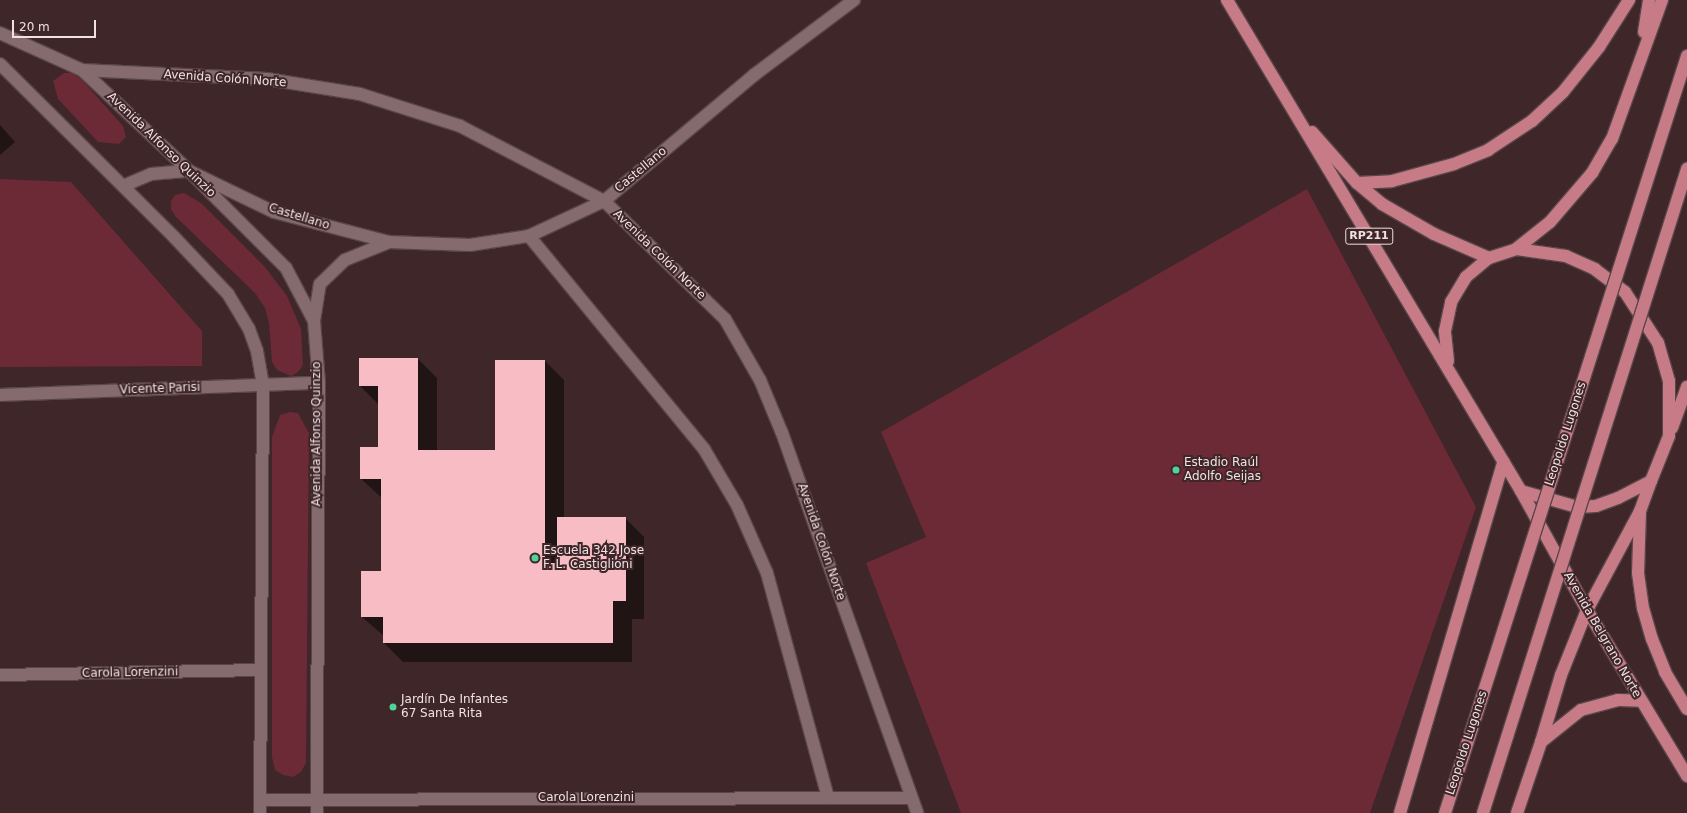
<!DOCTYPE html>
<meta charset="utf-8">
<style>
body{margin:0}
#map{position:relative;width:1687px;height:813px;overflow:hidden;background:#3e2629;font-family:"DejaVu Sans",sans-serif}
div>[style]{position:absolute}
.green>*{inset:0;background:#6c2936}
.shadow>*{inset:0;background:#0007}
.building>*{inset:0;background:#f8bcc4}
.roads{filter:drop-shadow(1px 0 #594648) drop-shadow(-1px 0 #594648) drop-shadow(0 1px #594648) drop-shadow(0 -1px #594648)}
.minor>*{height:12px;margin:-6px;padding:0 6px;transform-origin:6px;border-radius:6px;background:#866b6e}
.major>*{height:12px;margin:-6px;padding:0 6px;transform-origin:6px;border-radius:6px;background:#c77b87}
.bridges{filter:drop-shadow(1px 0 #594648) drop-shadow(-1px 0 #594648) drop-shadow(0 1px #594648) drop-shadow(0 -1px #594648)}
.major-bridge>*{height:12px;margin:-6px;padding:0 6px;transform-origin:6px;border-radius:6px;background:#c77b87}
.dots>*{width:11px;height:11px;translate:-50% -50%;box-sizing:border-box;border:2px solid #3e2629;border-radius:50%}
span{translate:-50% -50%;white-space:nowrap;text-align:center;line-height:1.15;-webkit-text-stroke:4px #3e2629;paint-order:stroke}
.shield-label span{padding:1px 3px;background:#3e2629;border:1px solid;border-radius:3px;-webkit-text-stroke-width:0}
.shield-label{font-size:11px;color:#f1e1e3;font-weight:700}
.street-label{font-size:12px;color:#f1e1e3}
.poi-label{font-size:12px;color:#f1e1e3}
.left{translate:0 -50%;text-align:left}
.scale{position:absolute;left:12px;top:20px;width:84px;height:18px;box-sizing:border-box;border:2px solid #f1e1e3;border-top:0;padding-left:5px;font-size:12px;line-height:14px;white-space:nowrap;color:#f1e1e3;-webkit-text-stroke:3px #3e2629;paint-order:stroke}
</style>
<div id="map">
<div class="green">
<div style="clip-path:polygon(64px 73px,73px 73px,82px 80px,123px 126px,126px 137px,119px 144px,98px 142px,58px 99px,53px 81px)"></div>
<div style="clip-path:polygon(0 179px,71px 182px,202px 331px,202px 366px,0 367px)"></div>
<div style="clip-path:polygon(1307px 189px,1476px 507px,1370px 813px,961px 813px,866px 563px,926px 537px,881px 432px)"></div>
<div style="clip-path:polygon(184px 193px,201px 203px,265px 267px,287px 296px,301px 329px,303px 365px,298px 372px,291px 376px,277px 370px,272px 362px,269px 323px,265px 308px,255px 293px,176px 217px,171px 209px,171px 201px,175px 195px)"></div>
<div style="clip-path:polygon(290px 412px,298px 413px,309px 433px,306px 763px,301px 772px,293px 777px,283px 775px,275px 770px,272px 757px,272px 437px,280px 415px)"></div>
</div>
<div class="shadow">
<div style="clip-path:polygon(0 125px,15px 142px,0 155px)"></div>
<div style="clip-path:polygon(418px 359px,437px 378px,437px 451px,496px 451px,545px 361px,564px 380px,564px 518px,625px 518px,644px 537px,644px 619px,632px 619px,632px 662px,403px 662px,384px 643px,384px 636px,362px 617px,362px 572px,382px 572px,382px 498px,361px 479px,379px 448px,379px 405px,360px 386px)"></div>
</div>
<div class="building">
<div style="clip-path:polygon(359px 358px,418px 358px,418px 450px,495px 450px,495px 360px,545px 360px,545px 563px,557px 563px,557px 517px,626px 517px,626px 601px,613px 601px,613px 643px,383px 643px,383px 617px,361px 617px,361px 571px,381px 571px,381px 479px,360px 479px,360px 447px,378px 447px,378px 386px,359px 386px)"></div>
</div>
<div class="roads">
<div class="minor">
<div style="left:0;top:33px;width:90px;rotate:24.3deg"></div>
<div style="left:82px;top:70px;width:147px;rotate:43.3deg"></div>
<div style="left:189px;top:171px;width:137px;rotate:45deg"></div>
<div style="left:286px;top:268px;width:60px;rotate:62.2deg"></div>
<div style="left:314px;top:321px;width:62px;rotate:85.4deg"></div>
<div style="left:319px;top:383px;width:430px;rotate:90.3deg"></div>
<div style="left:0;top:64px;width:245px;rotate:44.8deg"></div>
<div style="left:174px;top:237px;width:79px;rotate:46.5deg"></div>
<div style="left:228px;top:294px;width:41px;rotate:59deg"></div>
<div style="left:249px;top:329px;width:23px;rotate:70deg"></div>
<div style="left:257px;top:351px;width:35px;rotate:80deg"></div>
<div style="left:263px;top:385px;width:428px;rotate:90.4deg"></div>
<div style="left:82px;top:70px;width:185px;rotate:2.8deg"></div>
<div style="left:267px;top:79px;width:94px;rotate:9.2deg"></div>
<div style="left:360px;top:94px;width:105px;rotate:17.7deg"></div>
<div style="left:460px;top:126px;width:162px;rotate:27.5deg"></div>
<div style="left:604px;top:201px;width:169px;rotate:44.3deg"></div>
<div style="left:725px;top:319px;width:70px;rotate:60.2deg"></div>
<div style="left:760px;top:380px;width:57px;rotate:67.5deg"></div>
<div style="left:782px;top:433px;width:403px;rotate:70.4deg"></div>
<div style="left:123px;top:186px;width:30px;rotate:-23deg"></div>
<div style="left:151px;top:174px;width:38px;rotate:-5deg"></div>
<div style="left:189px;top:171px;width:94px;rotate:25.8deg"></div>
<div style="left:274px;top:212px;width:119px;rotate:14.6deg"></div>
<div style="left:389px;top:242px;width:81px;rotate:2.1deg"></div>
<div style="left:470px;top:245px;width:60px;rotate:-8.7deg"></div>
<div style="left:529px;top:236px;width:83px;rotate:-25deg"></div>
<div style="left:604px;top:201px;width:196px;rotate:-40deg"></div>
<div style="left:754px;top:75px;width:125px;rotate:-36.9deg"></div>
<div style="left:529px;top:236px;width:276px;rotate:50.6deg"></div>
<div style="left:704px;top:449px;width:65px;rotate:59.5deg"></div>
<div style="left:737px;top:505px;width:74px;rotate:66.2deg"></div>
<div style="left:767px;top:573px;width:233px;rotate:74.8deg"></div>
<div style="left:314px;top:321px;width:37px;rotate:-81deg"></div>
<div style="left:320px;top:284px;width:35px;rotate:-44deg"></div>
<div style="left:345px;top:260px;width:48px;rotate:-22.2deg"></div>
<div style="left:0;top:395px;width:319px;rotate:-2.2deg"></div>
<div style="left:0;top:675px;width:259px;rotate:-1.1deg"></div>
<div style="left:260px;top:800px;width:651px;rotate:-0.18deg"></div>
</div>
<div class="major">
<div style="left:1227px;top:0;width:572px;rotate:59.09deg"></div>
<div style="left:1521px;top:491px;width:58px;rotate:15.9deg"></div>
<div style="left:1577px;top:507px;width:19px;rotate:-3deg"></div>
<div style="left:1596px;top:506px;width:23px;rotate:-20deg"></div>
<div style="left:1618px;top:498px;width:37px;rotate:-27deg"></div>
<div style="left:1651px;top:481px;width:48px;rotate:-68.2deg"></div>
<div style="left:1669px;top:436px;width:55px;rotate:-90deg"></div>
<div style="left:1669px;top:381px;width:40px;rotate:-106deg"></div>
<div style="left:1658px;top:343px;width:61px;rotate:-122.9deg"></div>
<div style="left:1625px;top:292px;width:38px;rotate:-143deg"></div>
<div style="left:1595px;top:269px;width:32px;rotate:-156deg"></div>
<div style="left:1566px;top:256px;width:50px;rotate:-172deg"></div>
<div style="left:1644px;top:32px;width:32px;rotate:-81deg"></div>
<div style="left:1312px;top:132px;width:68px;rotate:48.6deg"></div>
<div style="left:1357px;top:183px;width:33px;rotate:40deg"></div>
<div style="left:1382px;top:204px;width:60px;rotate:30deg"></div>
<div style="left:1434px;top:234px;width:60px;rotate:23.6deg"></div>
<div style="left:1357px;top:183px;width:35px;rotate:-3deg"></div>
<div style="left:1392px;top:181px;width:64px;rotate:-15.3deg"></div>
<div style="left:1454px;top:164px;width:37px;rotate:-22deg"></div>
<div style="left:1488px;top:150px;width:53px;rotate:-33.4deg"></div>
<div style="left:1532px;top:121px;width:42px;rotate:-43.1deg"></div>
<div style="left:1563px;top:92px;width:58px;rotate:-51.3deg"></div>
<div style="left:1599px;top:47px;width:56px;rotate:-57.4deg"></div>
<div style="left:1448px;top:361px;width:30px;rotate:-96deg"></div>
<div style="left:1445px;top:331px;width:30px;rotate:-78deg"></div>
<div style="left:1451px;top:302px;width:29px;rotate:-59deg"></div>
<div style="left:1466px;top:277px;width:30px;rotate:-40deg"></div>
<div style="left:1489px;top:258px;width:28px;rotate:-18deg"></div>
<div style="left:1516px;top:249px;width:43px;rotate:-38.5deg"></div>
<div style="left:1550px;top:222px;width:65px;rotate:-49.4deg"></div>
<div style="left:1592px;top:173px;width:39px;rotate:-60deg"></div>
<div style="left:1612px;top:139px;width:148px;rotate:-70.2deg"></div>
<div style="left:1672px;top:428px;width:44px;rotate:-69.9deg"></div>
<div style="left:1651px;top:481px;width:32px;rotate:110deg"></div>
<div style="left:1640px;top:511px;width:62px;rotate:91.8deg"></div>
<div style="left:1638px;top:573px;width:35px;rotate:82deg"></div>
<div style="left:1643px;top:608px;width:32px;rotate:74deg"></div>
<div style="left:1652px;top:639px;width:35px;rotate:68deg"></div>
<div style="left:1665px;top:672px;width:43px;rotate:59.3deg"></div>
<div style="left:1521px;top:491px;width:136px;rotate:61deg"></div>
<div style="left:1587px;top:610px;width:194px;rotate:58.9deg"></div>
<div style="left:1541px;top:742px;width:70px;rotate:-73.4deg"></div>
<div style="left:1561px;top:675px;width:70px;rotate:-68.2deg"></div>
<div style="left:1587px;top:610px;width:112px;rotate:-61.8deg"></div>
<div style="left:1400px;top:813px;width:366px;rotate:-73.6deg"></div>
<div style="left:1517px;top:813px;width:75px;rotate:-71.3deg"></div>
<div style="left:1541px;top:742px;width:51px;rotate:-38.7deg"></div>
<div style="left:1581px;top:710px;width:38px;rotate:-15deg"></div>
<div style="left:1618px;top:700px;width:23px;rotate:2deg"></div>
</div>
</div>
<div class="bridges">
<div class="major-bridge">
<div style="left:1445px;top:813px;width:795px;rotate:-72.27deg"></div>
<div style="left:1483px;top:813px;width:676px;rotate:-72.42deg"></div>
</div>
</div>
<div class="dots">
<div style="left:1176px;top:470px;background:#50d398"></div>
<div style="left:535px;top:558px;background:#50d398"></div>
<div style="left:393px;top:707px;background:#50d398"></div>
</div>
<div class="shield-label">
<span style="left:1369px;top:236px">RP211</span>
</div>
<div class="street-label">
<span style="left:225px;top:79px;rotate:4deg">Avenida Colón Norte</span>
<span style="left:161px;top:145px;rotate:44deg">Avenida Alfonso Quinzio</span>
<span style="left:641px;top:170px;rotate:-40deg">Castellano</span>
<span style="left:299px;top:217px;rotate:17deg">Castellano</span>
<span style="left:659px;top:255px;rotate:44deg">Avenida Colón Norte</span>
<span style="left:160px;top:389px;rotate:-2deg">Vicente Parisi</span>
<span style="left:317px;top:434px;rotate:-90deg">Avenida Alfonso Quinzio</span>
<span style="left:1566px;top:434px;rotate:-72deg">Leopoldo Lugones</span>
<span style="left:821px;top:542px;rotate:71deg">Avenida Colón Norte</span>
<span style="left:1602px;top:635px;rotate:60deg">Avenida Belgrano Norte</span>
<span style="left:130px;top:673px;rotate:-1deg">Carola Lorenzini</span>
<span style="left:1467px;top:743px;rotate:-72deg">Leopoldo Lugones</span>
<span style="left:586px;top:798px">Carola Lorenzini</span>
</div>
<div class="poi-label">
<span class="left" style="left:1184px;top:470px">Estadio Raúl<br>Adolfo Seijas</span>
<span class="left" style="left:543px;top:558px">Escuela 342 Jose<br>F. L. Castiglioni</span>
<span class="left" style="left:401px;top:707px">Jardín De Infantes<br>67 Santa Rita</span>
</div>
<div class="scale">20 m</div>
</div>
